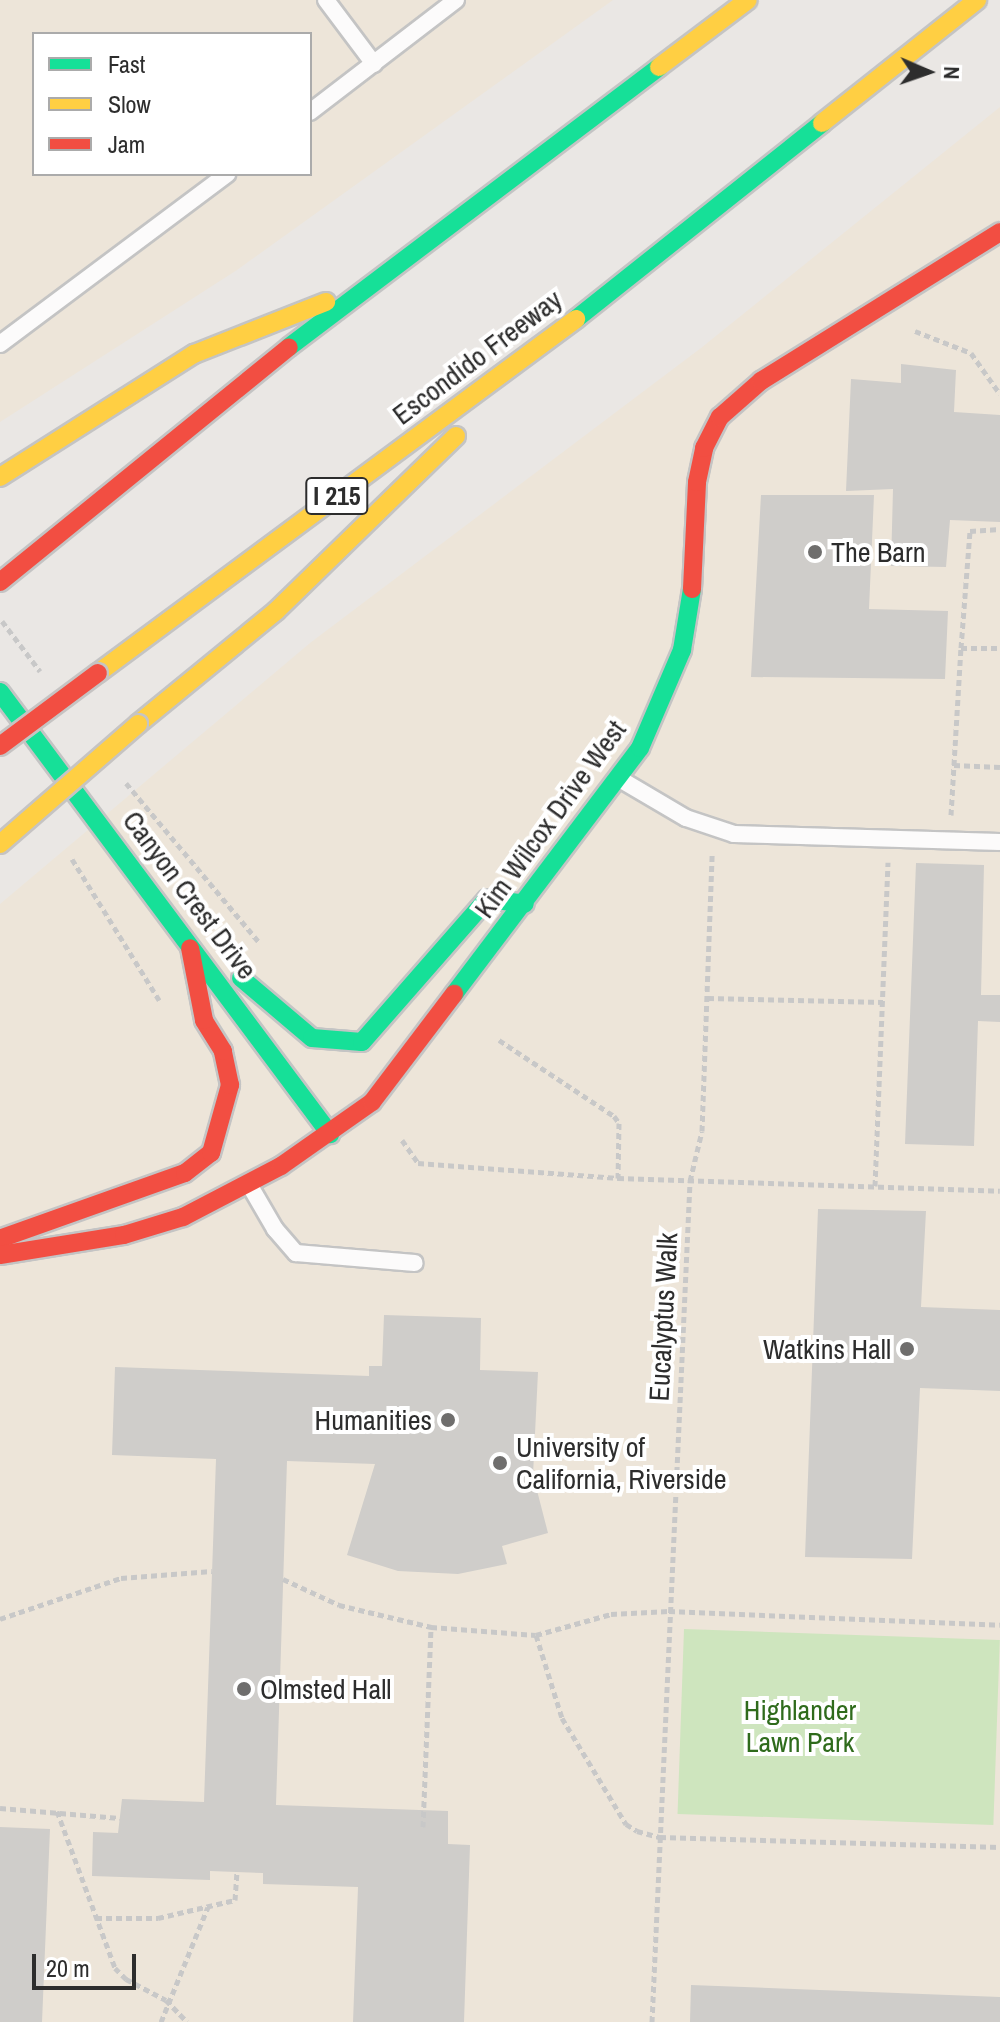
<!DOCTYPE html>
<style>
body{margin:0}
#map{position:relative;width:1000px;height:2022px;overflow:hidden;background:#eae7e4;font-family:"Archivo Narrow",sans-serif}
div>[style]{position:absolute}
.education>*{inset:0;background:#ede5d9}
.green>*{inset:0;background:#cee5be;transform-origin:0 0}
.building>*{inset:0;background:#cfcdca}
.path>*{height:5px;margin-top:-2.5px;transform-origin:0;background:repeating-linear-gradient(90deg,#c8c8c8 0 6px,transparent 0 10px)}
.roads{filter:drop-shadow(2px 0 #c4c4c4) drop-shadow(-2px 0 #c4c4c4) drop-shadow(0 2px #c4c4c4) drop-shadow(0 -2px #c4c4c4)}
.lane>*{height:16px;margin:-8px;padding:0 8px;transform-origin:8px;border-radius:8px;background:#fcfbfb}
.fast>*{height:18px;margin:-9px;padding:0 9px;transform-origin:9px;border-radius:9px;background:#16e098}
.slow>*{height:18px;margin:-9px;padding:0 9px;transform-origin:9px;border-radius:9px;background:#ffcf43}
.jam>*{height:18px;margin:-9px;padding:0 9px;transform-origin:9px;border-radius:9px;background:#f24e42}
.bridges{filter:drop-shadow(2px 0 #c6c4c3) drop-shadow(-2px 0 #c6c4c3) drop-shadow(0 2px #c6c4c3) drop-shadow(0 -2px #c6c4c3)}
.slow-bridge>*{height:18px;margin:-9px;padding:0 9px;transform-origin:9px;border-radius:9px;background:#ffcf43}
.jam-bridge>*{height:18px;margin:-9px;padding:0 9px;transform-origin:9px;border-radius:9px;background:#f24e42}
.dots>*{width:22px;height:22px;translate:-50% -50%;box-sizing:border-box;border:4px solid #fff;border-radius:50%}
span{translate:-50% -50%;white-space:nowrap;text-align:center;line-height:1.15;-webkit-text-stroke:8px #fff;paint-order:stroke}
.shield-label span{padding:2px 6px;background:#fff;border:2px solid;border-radius:6px;-webkit-text-stroke-width:0}
.shield-label{font-size:26px;color:#2d2d2d;font-weight:700}
.street-label{font-size:28px;color:#2d2d2d}
.poi-label{font-size:28px;color:#2d2d2d}
.left{translate:0 -50%;text-align:left}
.right{translate:-100% -50%;text-align:right}
.park-label{font-size:28px;color:#2f6b1c}
.legend{position:absolute;left:32px;top:32px;width:280px;height:144px;box-sizing:border-box;background:#fff;border:2px solid #ababab;margin:0;padding:10px 14px;list-style:none;font-size:24px;color:#2d2d2d}
.legend li{display:flex;align-items:center;gap:16px;height:40px}
.legend b{width:40px;border:2px solid #ababab}
.north{position:absolute;left:888px;top:32px;width:80px;height:80px;-webkit-text-stroke:6px #fff;paint-order:stroke;rotate:92deg;font-size:22px;font-weight:700;line-height:32px;text-align:center;color:#2d2d2d}
.north::after{content:'';display:block;margin:auto;width:28px;height:36px;background:#2d2d2d;clip-path:polygon(50% 0,100% 100%,50% 72%,0 100%)}
.scale{position:absolute;left:32px;top:1954px;width:104px;height:36px;box-sizing:border-box;border:4px solid #2d2d2d;border-top:0;padding-left:10px;font-size:24px;line-height:28px;white-space:nowrap;color:#2d2d2d;-webkit-text-stroke:6px #fff;paint-order:stroke}
</style>
<div id="map">
<div class="education">
<div style="clip-path:polygon(evenodd,0 0,613px 0,237px 270px,0 422px,0 0,34px 34px,310px 34px,310px 174px,34px 174px,34px 34px)"></div>
<div style="clip-path:polygon(1000px 107px,1000px 2022px,0 2022px,0 904px,310px 643px,701px 348px)"></div>
</div>
<div class="green">
<div style="left:684px;top:1629px;width:316px;height:185px;rotate:2deg"></div>
</div>
<div class="building">
<div style="clip-path:polygon(901px 364px,956px 370px,954px 412px,1000px 415px,1000px 522px,950px 520px,946px 567px,891px 566px,893px 489px,846px 491px,851px 379px,901px 383px)"></div>
<div style="clip-path:polygon(761px 495px,874px 495px,869px 609px,948px 611px,945px 679px,751px 677px)"></div>
<div style="clip-path:polygon(916px 863px,984px 865px,981px 995px,1000px 995px,1000px 1022px,978px 1021px,974px 1146px,905px 1144px)"></div>
<div style="clip-path:polygon(818px 1209px,926px 1211px,921px 1307px,1000px 1310px,1000px 1391px,920px 1388px,912px 1559px,805px 1557px)"></div>
<div style="clip-path:polygon(384px 1315px,481px 1318px,480px 1370px,538px 1372px,533px 1475px,548px 1533px,502px 1546px,507px 1564px,458px 1574px,398px 1571px,347px 1555px,375px 1464px,287px 1461px,276px 1805px,448px 1811px,448px 1844px,470px 1845px,464px 2022px,353px 2022px,358px 1887px,263px 1884px,263px 1873px,210px 1871px,210px 1880px,92px 1876px,93px 1832px,118px 1833px,122px 1799px,204px 1802px,216px 1459px,112px 1455px,115px 1367px,369px 1376px,369px 1366px,382px 1366px)"></div>
<div style="clip-path:polygon(0 1827px,50px 1829px,42px 2022px,0 2022px)"></div>
<div style="clip-path:polygon(691px 1985px,1000px 1997px,1000px 2022px,690px 2022px)"></div>
</div>
<div class="path">
<div style="left:915px;top:331px;width:60px;rotate:21.4deg"></div>
<div style="left:971px;top:353px;width:50px;rotate:54.7deg"></div>
<div style="left:2px;top:621px;width:63px;rotate:52.8deg"></div>
<div style="left:961px;top:648px;width:117px;rotate:-85.6deg"></div>
<div style="left:970px;top:531px;width:30px;rotate:-4deg"></div>
<div style="left:954px;top:765px;width:46px;rotate:2.5deg"></div>
<div style="left:126px;top:783px;width:206px;rotate:50.1deg"></div>
<div style="left:951px;top:815px;width:167px;rotate:-86.6deg"></div>
<div style="left:961px;top:648px;width:39px"></div>
<div style="left:72px;top:859px;width:166px;rotate:58.3deg"></div>
<div style="left:708px;top:998px;width:175px;rotate:1.3deg"></div>
<div style="left:499px;top:1040px;width:138px;rotate:33.5deg"></div>
<div style="left:614px;top:1116px;width:9px;rotate:54deg"></div>
<div style="left:619px;top:1123px;width:55px;rotate:91deg"></div>
<div style="left:402px;top:1140px;width:28px;rotate:55deg"></div>
<div style="left:418px;top:1163px;width:201px;rotate:4.3deg"></div>
<div style="left:618px;top:1178px;width:382px;rotate:1.9deg"></div>
<div style="left:875px;top:1186px;width:324px;rotate:-87.7deg"></div>
<div style="left:283px;top:1579px;width:62px;rotate:24.9deg"></div>
<div style="left:339px;top:1605px;width:95px;rotate:13.4deg"></div>
<div style="left:431px;top:1627px;width:105px;rotate:4.4deg"></div>
<div style="left:536px;top:1635px;width:87px;rotate:72.6deg"></div>
<div style="left:562px;top:1718px;width:124px;rotate:58.9deg"></div>
<div style="left:626px;top:1824px;width:13px;rotate:32deg"></div>
<div style="left:637px;top:1831px;width:24px;rotate:15deg"></div>
<div style="left:660px;top:1837px;width:340px;rotate:1.7deg"></div>
<div style="left:0;top:1619px;width:128px;rotate:-18.7deg"></div>
<div style="left:121px;top:1578px;width:91px;rotate:-4.4deg"></div>
<div style="left:536px;top:1635px;width:78px;rotate:-15.6deg"></div>
<div style="left:611px;top:1614px;width:58px;rotate:-3deg"></div>
<div style="left:669px;top:1611px;width:331px;rotate:2.4deg"></div>
<div style="left:0;top:1808px;width:120px;rotate:4.8deg"></div>
<div style="left:57px;top:1811px;width:167px;rotate:69.7deg"></div>
<div style="left:115px;top:1968px;width:16px;rotate:45deg"></div>
<div style="left:126px;top:1979px;width:45px;rotate:27.7deg"></div>
<div style="left:166px;top:2000px;width:30px;rotate:46deg"></div>
<div style="left:423px;top:1827px;width:200px;rotate:-87.7deg"></div>
<div style="left:96px;top:1918px;width:62px"></div>
<div style="left:158px;top:1918px;width:79px;rotate:-13.2deg"></div>
<div style="left:235px;top:1900px;width:28px;rotate:-86deg"></div>
<div style="left:161px;top:2022px;width:124px;rotate:-67.8deg"></div>
<div style="left:652px;top:2022px;width:842px;rotate:-87.41deg"></div>
<div style="left:690px;top:1181px;width:51px;rotate:-76.5deg"></div>
<div style="left:702px;top:1131px;width:277px;rotate:-87.9deg"></div>
</div>
<div class="roads">
<div class="lane">
<div style="left:326px;top:0;width:80px;rotate:53.1deg"></div>
<div style="left:310px;top:112px;width:184px;rotate:-37.5deg"></div>
<div style="left:0;top:344px;width:284px;rotate:-36.8deg"></div>
<div style="left:618px;top:778px;width:79px;rotate:30.5deg"></div>
<div style="left:686px;top:818px;width:51px;rotate:18.4deg"></div>
<div style="left:734px;top:834px;width:266px;rotate:1.7deg"></div>
<div style="left:250px;top:1186px;width:50px;rotate:59.8deg"></div>
<div style="left:275px;top:1229px;width:32px;rotate:49deg"></div>
<div style="left:296px;top:1253px;width:119px;rotate:4.8deg"></div>
</div>
<div class="fast">
<div style="left:576px;top:319px;width:315px;rotate:-38.5deg"></div>
<div style="left:289px;top:347px;width:464px;rotate:-37.1deg"></div>
<div style="left:0;top:692px;width:552px;rotate:53.25deg"></div>
<div style="left:241px;top:978px;width:93px;rotate:40.2deg"></div>
<div style="left:312px;top:1038px;width:50px;rotate:4.6deg"></div>
<div style="left:362px;top:1042px;width:190px;rotate:-48.8deg"></div>
<div style="left:487px;top:899px;width:38px;rotate:7deg"></div>
<div style="left:454px;top:994px;width:308px;rotate:-52.9deg"></div>
<div style="left:640px;top:748px;width:107px;rotate:-66.8deg"></div>
<div style="left:682px;top:650px;width:62px;rotate:-80.7deg"></div>
</div>
<div class="slow">
<div style="left:659px;top:67px;width:111px;rotate:-37deg"></div>
<div style="left:822px;top:123px;width:198px;rotate:-38.4deg"></div>
<div style="left:0;top:477px;width:230px;rotate:-32.4deg"></div>
<div style="left:194px;top:354px;width:142px;rotate:-21.5deg"></div>
<div style="left:98px;top:673px;width:595px;rotate:-36.52deg"></div>
<div style="left:138px;top:724px;width:178px;rotate:-39.3deg"></div>
<div style="left:276px;top:611px;width:251px;rotate:-44.2deg"></div>
</div>
<div class="jam">
<div style="left:0;top:582px;width:372px;rotate:-39.1deg"></div>
<div style="left:692px;top:589px;width:107px;rotate:-87.3deg"></div>
<div style="left:697px;top:482px;width:35px;rotate:-78deg"></div>
<div style="left:704px;top:448px;width:35px;rotate:-63deg"></div>
<div style="left:720px;top:417px;width:55px;rotate:-41.3deg"></div>
<div style="left:761px;top:381px;width:282px;rotate:-31.9deg"></div>
<div style="left:2px;top:1238px;width:194px;rotate:-19.6deg"></div>
<div style="left:185px;top:1173px;width:33px;rotate:-38deg"></div>
<div style="left:211px;top:1153px;width:71px;rotate:-74.4deg"></div>
<div style="left:230px;top:1085px;width:35px;rotate:-102deg"></div>
<div style="left:223px;top:1051px;width:36px;rotate:-122deg"></div>
<div style="left:204px;top:1020px;width:73px;rotate:-101deg"></div>
<div style="left:0;top:1255px;width:126px;rotate:-9.2deg"></div>
<div style="left:124px;top:1235px;width:62px;rotate:-17deg"></div>
<div style="left:183px;top:1217px;width:110px;rotate:-27.5deg"></div>
<div style="left:281px;top:1166px;width:111px;rotate:-35.1deg"></div>
<div style="left:372px;top:1102px;width:136px;rotate:-52.8deg"></div>
</div>
</div>
<div class="bridges">
<div class="slow-bridge">
<div style="left:0;top:844px;width:183px;rotate:-41deg"></div>
</div>
<div class="jam-bridge">
<div style="left:0;top:746px;width:122px;rotate:-36.7deg"></div>
</div>
</div>
<div class="dots">
<div style="left:815px;top:552px;background:#6f6e6d"></div>
<div style="left:907px;top:1349px;background:#6f6e6d"></div>
<div style="left:448px;top:1420px;background:#6f6e6d"></div>
<div style="left:500px;top:1463px;background:#6f6e6d"></div>
<div style="left:244px;top:1689px;background:#6f6e6d"></div>
</div>
<div class="shield-label">
<span style="left:337px;top:496px">I 215</span>
</div>
<div class="street-label">
<span style="left:477px;top:357px;rotate:-37deg">Escondido Freeway</span>
<span style="left:550px;top:819px;rotate:-54deg">Kim Wilcox Drive West</span>
<span style="left:190px;top:895px;rotate:53deg">Canyon Crest Drive</span>
<span style="left:663px;top:1317px;rotate:-87deg">Eucalyptus Walk</span>
</div>
<div class="poi-label">
<span class="left" style="left:831px;top:552px">The Barn</span>
<span class="right" style="left:891px;top:1349px">Watkins Hall</span>
<span class="right" style="left:432px;top:1420px">Humanities</span>
<span class="left" style="left:516px;top:1463px">University of<br>California, Riverside</span>
<span class="left" style="left:260px;top:1689px">Olmsted Hall</span>
</div>
<div class="park-label">
<span style="left:800px;top:1726px">Highlander<br>Lawn Park</span>
</div>
<ul class="legend">
<li><b style="height:10px;background:#16e098"></b>Fast</li>
<li><b style="height:10px;background:#ffcf43"></b>Slow</li>
<li><b style="height:10px;background:#f24e42"></b>Jam</li>
</ul>
<div class="north">N</div>
<div class="scale">20 m</div>
</div>
